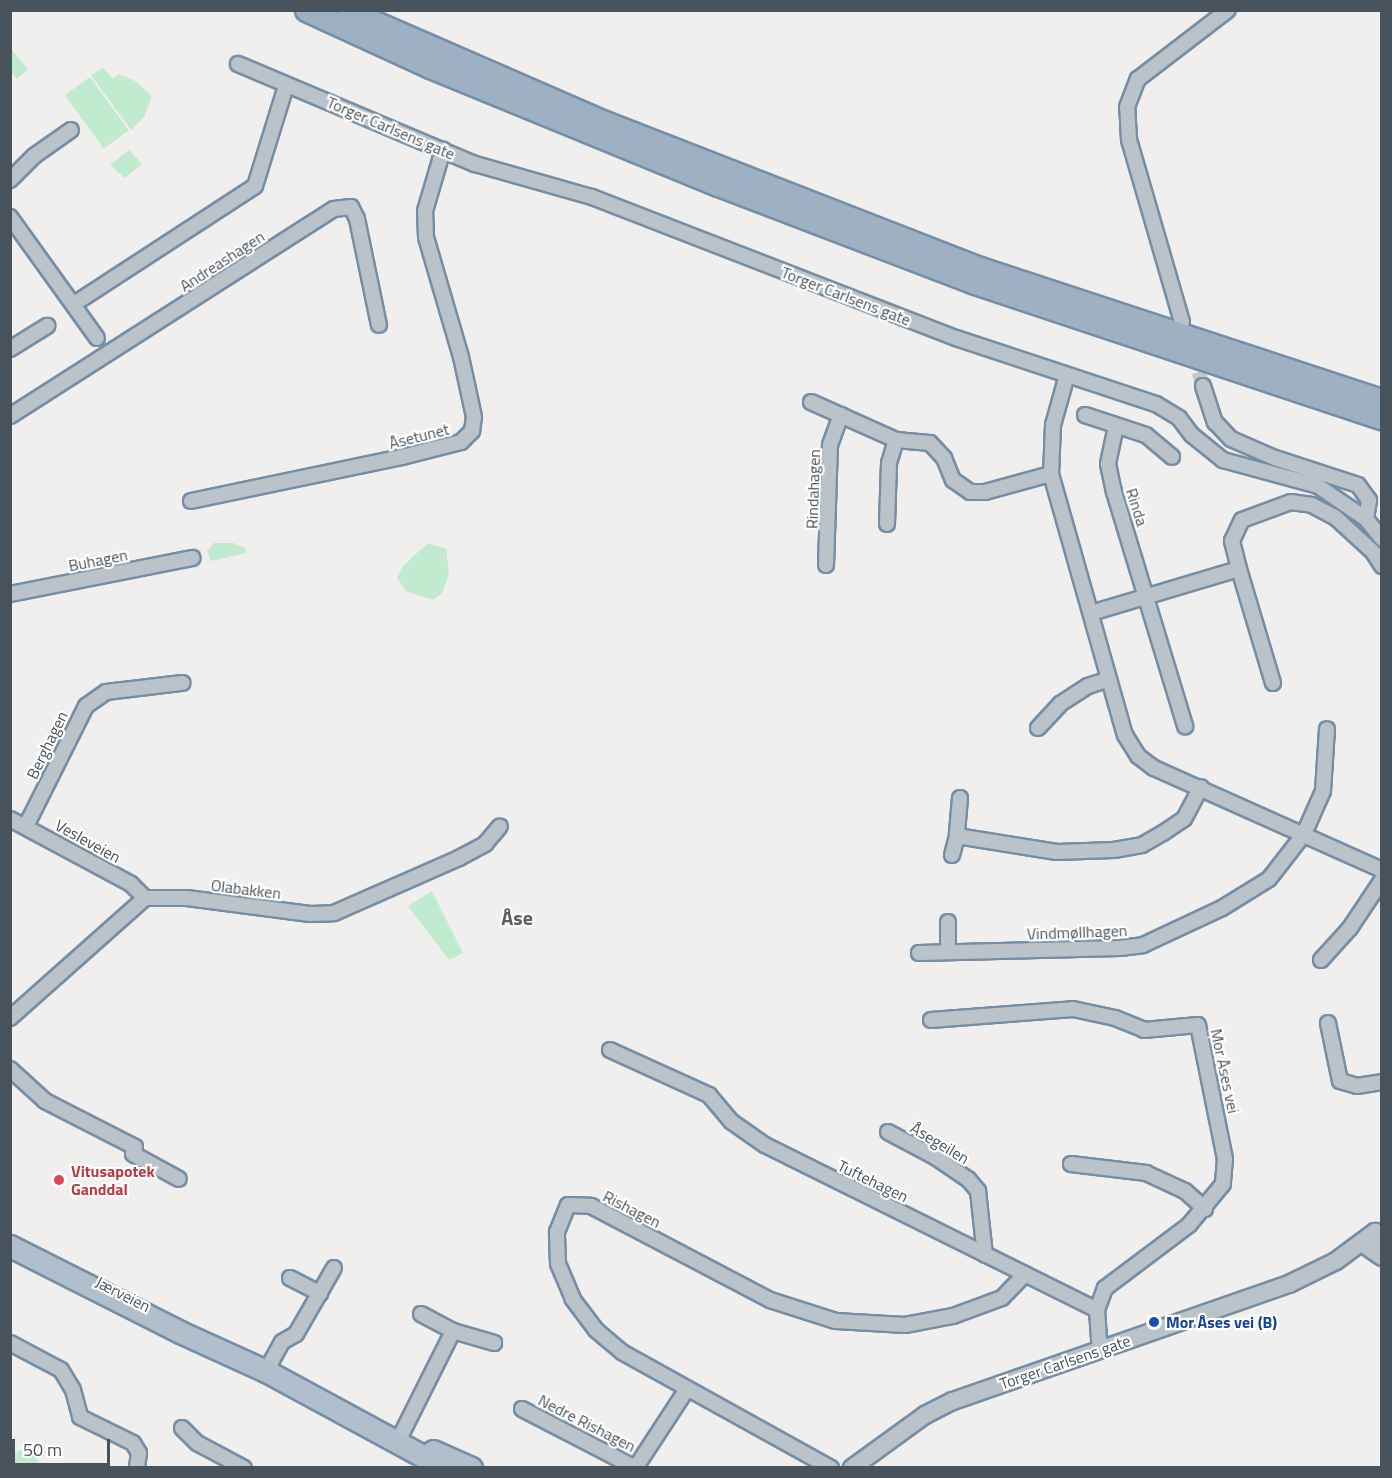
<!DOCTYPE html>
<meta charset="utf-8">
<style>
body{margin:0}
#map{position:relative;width:1392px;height:1478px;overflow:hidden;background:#f1eeee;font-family:"Titillium Web",sans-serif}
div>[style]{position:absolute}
.green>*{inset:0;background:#c0ebcf;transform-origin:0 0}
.minor-tunnel>*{height:14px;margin-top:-7px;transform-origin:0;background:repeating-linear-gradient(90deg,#c7c7c9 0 14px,transparent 0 21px)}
.roads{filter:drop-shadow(2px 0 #758ea5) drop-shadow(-2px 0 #758ea5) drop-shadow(0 2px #758ea5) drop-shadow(0 -2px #758ea5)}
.minor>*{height:14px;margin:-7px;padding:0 7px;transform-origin:7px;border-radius:7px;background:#bbc3ca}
.tertiary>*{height:16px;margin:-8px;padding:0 8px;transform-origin:8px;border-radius:8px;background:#bbc3ca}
.primary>*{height:21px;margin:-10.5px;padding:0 10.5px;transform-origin:10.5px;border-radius:10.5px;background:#b0bfcb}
.trunk>*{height:21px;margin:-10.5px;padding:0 10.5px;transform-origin:10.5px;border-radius:10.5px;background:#9db1c2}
.dots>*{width:16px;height:16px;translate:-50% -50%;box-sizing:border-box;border:3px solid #fff;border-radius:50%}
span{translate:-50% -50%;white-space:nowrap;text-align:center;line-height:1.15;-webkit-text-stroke:4.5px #fff;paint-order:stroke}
.street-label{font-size:16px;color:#48525a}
.health-label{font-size:16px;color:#be3a42;font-weight:700}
.left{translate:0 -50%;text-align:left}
.transit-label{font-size:16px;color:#164399;font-weight:700}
.quarter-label{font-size:20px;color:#5b5f63;font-weight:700}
.frame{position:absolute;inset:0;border:12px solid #48525a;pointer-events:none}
.scale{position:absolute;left:12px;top:1439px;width:98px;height:27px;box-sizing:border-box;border:3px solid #48525a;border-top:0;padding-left:8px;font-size:18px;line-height:21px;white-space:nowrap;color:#48525a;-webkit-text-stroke:4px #fff;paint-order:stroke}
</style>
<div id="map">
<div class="green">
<div style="clip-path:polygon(11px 49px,28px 69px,17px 79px,11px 72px)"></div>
<div style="clip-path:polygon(103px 68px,113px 79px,119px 74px,135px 81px,152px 96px,144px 117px,131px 130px,91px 75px)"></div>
<div style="left:90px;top:77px;width:66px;height:31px;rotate:54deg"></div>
<div style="clip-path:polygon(129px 150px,142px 164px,125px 178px,110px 165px)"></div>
<div style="clip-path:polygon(214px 543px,233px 543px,245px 548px,246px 553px,211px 561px,207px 551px)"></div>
<div style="clip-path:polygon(428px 543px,446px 549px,449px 574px,442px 593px,433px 600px,406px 591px,397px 578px,404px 565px)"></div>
<div style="clip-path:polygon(432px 891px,463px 953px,449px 960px,408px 906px)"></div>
<div style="clip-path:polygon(19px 1450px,33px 1454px,42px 1466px,49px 1467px,11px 1467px,11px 1458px)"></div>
</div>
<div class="minor-tunnel">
<div style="left:1192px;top:352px;width:36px;rotate:72deg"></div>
</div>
<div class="roads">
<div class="minor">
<div style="left:238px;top:64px;width:257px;rotate:22.9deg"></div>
<div style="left:475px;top:164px;width:122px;rotate:15.8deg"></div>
<div style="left:592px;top:197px;width:390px;rotate:21.2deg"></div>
<div style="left:956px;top:338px;width:211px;rotate:18.3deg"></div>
<div style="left:1156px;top:404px;width:27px;rotate:31deg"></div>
<div style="left:1179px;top:418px;width:21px;rotate:53deg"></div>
<div style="left:1192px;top:435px;width:40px;rotate:39deg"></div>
<div style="left:1223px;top:460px;width:98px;rotate:15.3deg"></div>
<div style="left:1318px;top:486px;width:58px;rotate:34.5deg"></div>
<div style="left:1366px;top:519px;width:26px;rotate:51deg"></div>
<div style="left:10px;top:180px;width:34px;rotate:-45deg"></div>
<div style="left:34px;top:156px;width:45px;rotate:-35.1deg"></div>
<div style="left:10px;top:217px;width:149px;rotate:54.3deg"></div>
<div style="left:74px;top:304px;width:216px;rotate:-33.1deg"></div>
<div style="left:255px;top:186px;width:105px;rotate:-72.8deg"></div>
<div style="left:1182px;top:322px;width:190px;rotate:-106.2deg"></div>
<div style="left:1129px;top:140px;width:33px;rotate:-93deg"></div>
<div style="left:1127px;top:107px;width:30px;rotate:-69deg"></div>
<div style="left:1138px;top:79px;width:113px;rotate:-37.5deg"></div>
<div style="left:10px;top:349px;width:44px;rotate:-31.9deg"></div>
<div style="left:1067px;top:375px;width:52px;rotate:105.6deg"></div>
<div style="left:1053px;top:425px;width:49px;rotate:92.3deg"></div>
<div style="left:1051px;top:474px;width:271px;rotate:74.2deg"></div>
<div style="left:1125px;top:735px;width:25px;rotate:58deg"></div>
<div style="left:1138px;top:756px;width:20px;rotate:37deg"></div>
<div style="left:1154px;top:768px;width:250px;rotate:24.1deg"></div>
<div style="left:1203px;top:386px;width:38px;rotate:72deg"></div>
<div style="left:1215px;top:422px;width:23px;rotate:47deg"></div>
<div style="left:1231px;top:439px;width:48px;rotate:23.4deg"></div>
<div style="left:1275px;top:458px;width:87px;rotate:18deg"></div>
<div style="left:1358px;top:485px;width:19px;rotate:54deg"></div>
<div style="left:1369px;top:500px;width:19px;rotate:99deg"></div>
<div style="left:811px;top:402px;width:93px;rotate:24.1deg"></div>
<div style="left:896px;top:440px;width:34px;rotate:5deg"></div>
<div style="left:930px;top:443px;width:21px;rotate:47deg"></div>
<div style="left:944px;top:458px;width:24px;rotate:68deg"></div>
<div style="left:953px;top:480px;width:21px;rotate:35deg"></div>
<div style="left:970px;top:492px;width:15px"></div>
<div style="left:985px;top:492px;width:68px;rotate:-15.3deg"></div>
<div style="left:1085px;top:415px;width:64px;rotate:18.2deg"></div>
<div style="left:1146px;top:435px;width:34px;rotate:40deg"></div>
<div style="left:10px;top:416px;width:384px;rotate:-32.6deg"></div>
<div style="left:334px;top:209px;width:17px;rotate:-7deg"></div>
<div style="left:351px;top:207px;width:13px;rotate:63deg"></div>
<div style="left:357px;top:219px;width:108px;rotate:78.3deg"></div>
<div style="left:1116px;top:426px;width:39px;rotate:102deg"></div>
<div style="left:1108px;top:464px;width:29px;rotate:78deg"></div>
<div style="left:1114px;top:492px;width:245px;rotate:73.1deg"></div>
<div style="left:191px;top:501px;width:216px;rotate:-11.8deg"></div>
<div style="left:402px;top:457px;width:61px;rotate:-14.3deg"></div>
<div style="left:461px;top:442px;width:16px;rotate:-45deg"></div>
<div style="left:472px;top:431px;width:14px;rotate:-82deg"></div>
<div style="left:474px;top:417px;width:61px;rotate:-102.2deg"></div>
<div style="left:461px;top:357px;width:125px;rotate:-106.3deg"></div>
<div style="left:426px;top:237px;width:26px;rotate:-92deg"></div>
<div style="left:425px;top:211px;width:64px;rotate:-73.6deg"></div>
<div style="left:887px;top:524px;width:61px;rotate:-88.1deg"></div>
<div style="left:889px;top:463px;width:24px;rotate:-73deg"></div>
<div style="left:826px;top:565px;width:120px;rotate:-88.1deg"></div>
<div style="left:830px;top:445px;width:32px;rotate:-70deg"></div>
<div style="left:1239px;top:569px;width:119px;rotate:73.4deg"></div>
<div style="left:10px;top:594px;width:186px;rotate:-11.2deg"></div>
<div style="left:1091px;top:613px;width:154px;rotate:-16.6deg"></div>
<div style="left:1239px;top:569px;width:29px;rotate:-104deg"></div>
<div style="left:1232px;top:541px;width:23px;rotate:-65deg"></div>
<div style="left:1242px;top:520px;width:52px;rotate:-20.2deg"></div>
<div style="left:1291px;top:502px;width:21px;rotate:8deg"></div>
<div style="left:1312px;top:505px;width:26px;rotate:28deg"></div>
<div style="left:1335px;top:517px;width:52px;rotate:42.6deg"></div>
<div style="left:1373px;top:552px;width:17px;rotate:57deg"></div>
<div style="left:1038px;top:728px;width:33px;rotate:-47deg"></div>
<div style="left:1060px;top:704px;width:33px;rotate:-33deg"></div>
<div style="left:1088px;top:686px;width:22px;rotate:-18deg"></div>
<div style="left:960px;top:798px;width:38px;rotate:95deg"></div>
<div style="left:957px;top:836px;width:101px;rotate:9.1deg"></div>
<div style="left:1057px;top:852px;width:57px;rotate:-2deg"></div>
<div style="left:1114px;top:850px;width:28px;rotate:-10deg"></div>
<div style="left:1142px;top:845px;width:24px;rotate:-30deg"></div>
<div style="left:1163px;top:833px;width:25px;rotate:-34deg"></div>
<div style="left:1184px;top:819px;width:36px;rotate:-62deg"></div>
<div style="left:10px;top:819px;width:137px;rotate:28.2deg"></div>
<div style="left:131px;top:884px;width:20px;rotate:45deg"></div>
<div style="left:26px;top:826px;width:134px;rotate:-63.4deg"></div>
<div style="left:86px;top:706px;width:24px;rotate:-35deg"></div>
<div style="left:106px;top:692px;width:77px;rotate:-6.8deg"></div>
<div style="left:952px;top:855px;width:20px;rotate:-75deg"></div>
<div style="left:948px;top:922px;width:30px;rotate:90deg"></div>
<div style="left:919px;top:953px;width:201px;rotate:-1.4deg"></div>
<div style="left:1120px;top:948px;width:23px;rotate:-7deg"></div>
<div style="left:1143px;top:945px;width:87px;rotate:-25.1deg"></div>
<div style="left:1222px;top:908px;width:55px;rotate:-31.7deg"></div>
<div style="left:1269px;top:879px;width:57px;rotate:-52.1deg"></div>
<div style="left:1304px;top:834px;width:47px;rotate:-66.2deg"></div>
<div style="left:1323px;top:791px;width:62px;rotate:-86.3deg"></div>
<div style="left:1321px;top:960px;width:43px;rotate:-47.8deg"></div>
<div style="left:1350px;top:928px;width:58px;rotate:-56.3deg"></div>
<div style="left:10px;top:1018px;width:181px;rotate:-41.6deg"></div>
<div style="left:145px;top:898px;width:42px"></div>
<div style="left:187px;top:898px;width:124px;rotate:7.4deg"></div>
<div style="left:310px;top:914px;width:24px;rotate:-2deg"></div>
<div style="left:334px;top:913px;width:137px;rotate:-23.7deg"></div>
<div style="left:459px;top:858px;width:30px;rotate:-28deg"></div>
<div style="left:485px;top:844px;width:23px;rotate:-50deg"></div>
<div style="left:931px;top:1020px;width:142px;rotate:-4.4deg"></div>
<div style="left:1073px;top:1009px;width:43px;rotate:12.1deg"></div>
<div style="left:1115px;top:1018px;width:31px;rotate:22deg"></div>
<div style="left:1144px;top:1030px;width:54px;rotate:-5.3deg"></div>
<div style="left:1198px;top:1025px;width:137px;rotate:78.6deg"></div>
<div style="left:1225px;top:1159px;width:25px;rotate:95deg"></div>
<div style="left:1223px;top:1184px;width:53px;rotate:129.7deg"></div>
<div style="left:1189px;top:1225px;width:105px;rotate:143.1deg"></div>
<div style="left:1105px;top:1288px;width:23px;rotate:110deg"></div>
<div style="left:1328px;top:1023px;width:59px;rotate:78.3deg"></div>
<div style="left:1340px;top:1081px;width:18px;rotate:16deg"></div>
<div style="left:1357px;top:1086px;width:25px;rotate:-9deg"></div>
<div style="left:610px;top:1050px;width:109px;rotate:24.4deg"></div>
<div style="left:709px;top:1095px;width:35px;rotate:50deg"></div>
<div style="left:732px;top:1122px;width:40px;rotate:34.9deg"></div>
<div style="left:765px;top:1145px;width:371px;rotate:26.4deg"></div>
<div style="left:1097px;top:1310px;width:39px;rotate:86deg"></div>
<div style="left:10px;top:1069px;width:47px;rotate:42.4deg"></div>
<div style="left:45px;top:1101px;width:101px;rotate:27.1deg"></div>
<div style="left:135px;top:1147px;width:7px;rotate:106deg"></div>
<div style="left:133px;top:1154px;width:52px;rotate:28.5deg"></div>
<div style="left:888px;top:1132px;width:53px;rotate:28deg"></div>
<div style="left:935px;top:1157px;width:40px;rotate:34deg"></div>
<div style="left:968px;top:1179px;width:16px;rotate:50deg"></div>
<div style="left:978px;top:1191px;width:64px;rotate:83.8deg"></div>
<div style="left:1071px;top:1164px;width:76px;rotate:6.8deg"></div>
<div style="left:1146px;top:1173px;width:43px;rotate:24.8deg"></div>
<div style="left:1185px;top:1191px;width:27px;rotate:42deg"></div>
<div style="left:290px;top:1278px;width:34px;rotate:27deg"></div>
<div style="left:421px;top:1314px;width:36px;rotate:28deg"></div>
<div style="left:453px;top:1331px;width:43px;rotate:16.3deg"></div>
<div style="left:10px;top:1343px;width:58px;rotate:27.9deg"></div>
<div style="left:61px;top:1370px;width:23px;rotate:59deg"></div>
<div style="left:73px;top:1390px;width:28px;rotate:75deg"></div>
<div style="left:80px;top:1417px;width:59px;rotate:26.1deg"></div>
<div style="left:133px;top:1443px;width:12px;rotate:59deg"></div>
<div style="left:139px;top:1453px;width:15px;rotate:98deg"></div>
<div style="left:266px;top:1371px;width:33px;rotate:-61deg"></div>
<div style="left:282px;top:1342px;width:16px;rotate:-30deg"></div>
<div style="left:296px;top:1334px;width:76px;rotate:-60.1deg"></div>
<div style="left:522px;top:1409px;width:128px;rotate:27.4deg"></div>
<div style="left:182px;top:1428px;width:21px;rotate:45deg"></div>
<div style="left:197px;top:1443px;width:53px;rotate:28deg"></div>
<div style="left:399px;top:1439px;width:121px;rotate:-63.4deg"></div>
<div style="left:636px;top:1467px;width:93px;rotate:-56.8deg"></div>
<div style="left:831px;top:1468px;width:239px;rotate:-151deg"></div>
<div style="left:622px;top:1352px;width:34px;rotate:-140deg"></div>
<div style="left:596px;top:1330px;width:39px;rotate:-127deg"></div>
<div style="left:573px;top:1299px;width:38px;rotate:-113deg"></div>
<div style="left:558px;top:1264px;width:32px;rotate:-92deg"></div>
<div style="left:557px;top:1232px;width:29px;rotate:-68deg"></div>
<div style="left:568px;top:1205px;width:23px;rotate:2deg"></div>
<div style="left:591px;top:1206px;width:202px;rotate:27.7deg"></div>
<div style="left:770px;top:1300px;width:69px;rotate:17.7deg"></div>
<div style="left:836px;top:1321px;width:69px;rotate:3.3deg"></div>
<div style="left:905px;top:1325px;width:49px;rotate:-10.6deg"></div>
<div style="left:953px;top:1316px;width:52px;rotate:-20.2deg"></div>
<div style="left:1002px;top:1298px;width:32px;rotate:-46deg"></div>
</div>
<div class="tertiary">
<div style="left:1362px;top:1243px;width:24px;rotate:35deg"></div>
<div style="left:852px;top:1468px;width:90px;rotate:-36deg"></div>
<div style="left:925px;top:1415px;width:31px;rotate:-27deg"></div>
<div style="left:953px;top:1401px;width:356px;rotate:-19.2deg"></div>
<div style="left:1289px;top:1284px;width:52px;rotate:-26.1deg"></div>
<div style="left:1336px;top:1261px;width:49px;rotate:-36.6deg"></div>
<div style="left:1375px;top:1232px;width:10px;rotate:45deg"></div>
</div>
<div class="primary">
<div style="left:10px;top:1246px;width:191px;rotate:26.8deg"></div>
<div style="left:180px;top:1332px;width:94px;rotate:24.4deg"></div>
<div style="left:266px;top:1371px;width:204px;rotate:28.5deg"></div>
<div style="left:433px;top:1451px;width:42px;rotate:24.1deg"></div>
</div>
<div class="trunk">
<div style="left:306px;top:10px;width:136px;rotate:24.7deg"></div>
<div style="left:430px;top:67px;width:311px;rotate:22.3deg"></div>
<div style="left:718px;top:185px;width:272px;rotate:20.9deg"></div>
<div style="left:972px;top:282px;width:432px;rotate:18.4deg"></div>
<div style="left:347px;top:10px;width:281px;rotate:23.5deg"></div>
<div style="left:605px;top:122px;width:402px;rotate:21.3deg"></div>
<div style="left:980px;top:268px;width:423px;rotate:18.2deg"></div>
</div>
</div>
<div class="dots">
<div style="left:59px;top:1180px;background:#e0444e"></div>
<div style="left:1154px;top:1322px;background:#1a4fb4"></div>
</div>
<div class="street-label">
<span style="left:391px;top:128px;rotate:23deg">Torger Carlsens gate</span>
<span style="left:222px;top:261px;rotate:-33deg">Andreashagen</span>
<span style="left:846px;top:296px;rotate:21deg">Torger Carlsens gate</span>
<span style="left:419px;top:436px;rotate:-14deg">Åsetunet</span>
<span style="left:813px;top:489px;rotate:-88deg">Rindahagen</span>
<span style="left:1137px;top:507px;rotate:72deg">Rinda</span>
<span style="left:98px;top:560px;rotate:-11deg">Buhagen</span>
<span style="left:47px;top:745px;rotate:-64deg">Berghagen</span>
<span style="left:88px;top:841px;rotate:29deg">Vesleveien</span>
<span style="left:246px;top:889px;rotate:7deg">Olabakken</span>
<span style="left:1077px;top:932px;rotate:-2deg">Vindmøllhagen</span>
<span style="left:1225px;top:1071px;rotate:78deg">Mor Åses vei</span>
<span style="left:940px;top:1143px;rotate:31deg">Åsegeilen</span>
<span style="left:873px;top:1181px;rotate:26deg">Tuftehagen</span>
<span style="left:632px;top:1209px;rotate:27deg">Rishagen</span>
<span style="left:123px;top:1294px;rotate:27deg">Jærveien</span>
<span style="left:1065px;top:1362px;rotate:-19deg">Torger Carlsens gate</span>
<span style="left:587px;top:1423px;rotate:27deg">Nedre Rishagen</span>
</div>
<div class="health-label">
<span class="left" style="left:71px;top:1180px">Vitusapotek<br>Ganddal</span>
</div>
<div class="transit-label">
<span class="left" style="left:1166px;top:1322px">Mor Åses vei (B)</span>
</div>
<div class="quarter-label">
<span style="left:517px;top:917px">Åse</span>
</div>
<div class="frame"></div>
<div class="scale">50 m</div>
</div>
